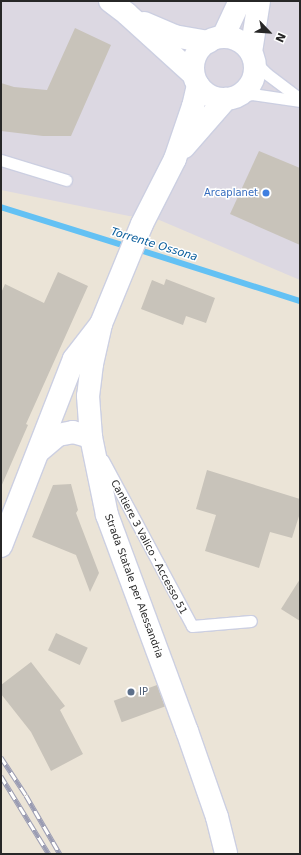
<!DOCTYPE html>
<style>
body{margin:0}
#map{position:relative;width:301px;height:855px;overflow:hidden;background:#ebe4d7;font-family:"DejaVu Sans",sans-serif}
div>[style]{position:absolute}
.industrial>*{inset:0;background:#dcd8e2}
.stream>*{height:5.5px;margin:-2.75px;padding:0 2.75px;transform-origin:2.75px;border-radius:2.75px;background:#63c1f4}
.building>*{inset:0;background:#c8c3ba;transform-origin:0 0}
.roads{filter:drop-shadow(1px 0 #cccfe1) drop-shadow(-1px 0 #cccfe1) drop-shadow(0 1px #cccfe1) drop-shadow(0 -1px #cccfe1)}
.service>*{height:11px;margin:-5.5px;padding:0 5.5px;transform-origin:5.5px;border-radius:5.5px;background:#fff}
.minor>*{height:22px;margin:-11px;padding:0 11px;transform-origin:11px;border-radius:11px;background:#fff}
.secondary>*{height:22px;margin:-11px;padding:0 11px;transform-origin:11px;border-radius:11px;background:#fff}
.secondary>.ring{margin:-11px;padding:0;box-sizing:content-box;background:none;border:22px solid #fff;border-radius:50%}
.rail>*{height:4.5px;margin-top:-2.25px;transform-origin:0;background:repeating-linear-gradient(90deg,#fff 0 9px,#9a9cb3 0 18px);box-sizing:border-box;border-block:1px solid #9a9cb3}
.dots>*{width:11px;height:11px;translate:-50% -50%;box-sizing:border-box;border:2px solid #fff;border-radius:50%}
span{translate:-50% -50%;white-space:nowrap;text-align:center;line-height:1.15;-webkit-text-stroke:3px #fff;paint-order:stroke}
.shop-label{font-size:10px;color:#366cbe}
.right{translate:-100% -50%;text-align:right}
.street-label{font-size:10px;color:#272727}
.service-label{font-size:10px;color:#4e5e75}
.left{translate:0 -50%;text-align:left}
.water-label{font-size:11px;color:#075c9b;font-style:italic}
.frame{position:absolute;inset:0;border:2px solid #272727;pointer-events:none}
.north{position:absolute;left:249px;top:12px;width:40px;height:40px;-webkit-text-stroke:3px #fff;paint-order:stroke;rotate:115deg;font-size:11px;font-weight:700;line-height:16px;text-align:center;color:#272727}
.north::after{content:'';display:block;margin:auto;width:14px;height:18px;background:#272727;clip-path:polygon(50% 0,100% 100%,50% 72%,0 100%)}
</style>
<div id="map">
<div class="industrial">
<div style="clip-path:polygon(1px 1px,300px 1px,300px 280px,157px 219px,129px 216px,1px 190px)"></div>
</div>
<div class="stream">
<div style="left:1px;top:207px;width:134px;rotate:17.4deg"></div>
<div style="left:137px;top:249px;width:171px;rotate:17.7deg"></div>
</div>
<div class="building">
<div style="clip-path:polygon(75px 28px,111px 45px,71px 136px,43px 136px,1px 131px,1px 83px,14px 87px,47px 90px)"></div>
<div style="clip-path:polygon(259px 151px,300px 168px,300px 245px,230px 214px)"></div>
<div style="clip-path:polygon(58px 272px,88px 286px,26px 424px,28px 425px,1px 487px,1px 293px,5px 284px,44px 303px)"></div>
<div style="clip-path:polygon(166px 279px,215px 298px,206px 323px,186px 316px,183px 325px,141px 309px,152px 280px,164px 285px)"></div>
<div style="clip-path:polygon(207px 470px,300px 499px,300px 513px,292px 538px,270px 532px,259px 568px,205px 551px,216px 515px,196px 509px)"></div>
<div style="clip-path:polygon(71px 484px,78px 510px,76px 513px,99px 573px,90px 592px,76px 555px,32px 537px,53px 485px)"></div>
<div style="clip-path:polygon(300px 579px,300px 621px,281px 609px)"></div>
<div style="left:56px;top:633px;width:35px;height:19px;rotate:25deg"></div>
<div style="clip-path:polygon(31px 662px,65px 706px,60px 710px,83px 754px,51px 771px,31px 732px,1px 694px,1px 685px)"></div>
<div style="left:157px;top:685px;width:23px;height:46px;rotate:70deg"></div>
</div>
<div class="roads">
<div class="service">
<div style="left:254px;top:61px;width:18px;rotate:45deg"></div>
<div style="left:267px;top:74px;width:41px;rotate:37.1deg"></div>
<div style="left:231px;top:98px;width:21px;rotate:-11deg"></div>
<div style="left:252px;top:94px;width:49px;rotate:8.3deg"></div>
<div style="left:1px;top:160px;width:68px;rotate:17.1deg"></div>
<div style="left:103px;top:460px;width:188px;rotate:61.8deg"></div>
<div style="left:192px;top:626px;width:59px;rotate:-4.8deg"></div>
</div>
<div class="minor">
<div style="left:110px;top:1px;width:21px;rotate:37deg"></div>
<div style="left:127px;top:14px;width:89px;rotate:42.3deg"></div>
<div style="left:144px;top:23px;width:33px;rotate:23deg"></div>
<div style="left:174px;top:36px;width:35px;rotate:10deg"></div>
<div style="left:39px;top:451px;width:25px;rotate:-40deg"></div>
<div style="left:58px;top:435px;width:15px;rotate:-11deg"></div>
<div style="left:73px;top:432px;width:19px;rotate:16deg"></div>
<div style="left:1px;top:546px;width:201px;rotate:-68.7deg"></div>
<div style="left:74px;top:359px;width:44px;rotate:-52.4deg"></div>
</div>
<div class="secondary">
<div style="left:223px;top:37px;width:40px;rotate:-65deg"></div>
<div class="ring" style="left:193px;top:37px;width:40px;height:40px"></div>
<div style="left:251px;top:52px;width:52px;rotate:-81.1deg"></div>
<div style="left:198px;top:85px;width:22px;rotate:103deg"></div>
<div style="left:193px;top:106px;width:56px;rotate:108.8deg"></div>
<div style="left:175px;top:159px;width:73px;rotate:116.9deg"></div>
<div style="left:142px;top:224px;width:108px;rotate:112.3deg"></div>
<div style="left:101px;top:324px;width:41px;rotate:102.7deg"></div>
<div style="left:92px;top:364px;width:32px;rotate:97deg"></div>
<div style="left:88px;top:396px;width:41px;rotate:85.8deg"></div>
<div style="left:91px;top:437px;width:80px;rotate:78.4deg"></div>
<div style="left:107px;top:515px;width:230px;rotate:69.7deg"></div>
<div style="left:187px;top:731px;width:91px;rotate:70.8deg"></div>
<div style="left:217px;top:817px;width:38px;rotate:76deg"></div>
<div style="left:184px;top:147px;width:64px;rotate:-48.8deg"></div>
</div>
</div>
<div class="rail">
<div style="left:1px;top:757px;width:45px;rotate:56.7deg"></div>
<div style="left:26px;top:795px;width:68px;rotate:60deg"></div>
<div style="left:1px;top:776px;width:92px;rotate:58.4deg"></div>
</div>
<div class="dots">
<div style="left:266px;top:193px;background:#3f7fe0"></div>
<div style="left:131px;top:692px;background:#5c6f8a"></div>
</div>
<div class="shop-label">
<span class="right" style="left:258px;top:193px">Arcaplanet</span>
</div>
<div class="street-label">
<span style="left:149px;top:547px;rotate:62deg">Cantiere 3 Valico - Accesso 51</span>
<span style="left:134px;top:586px;rotate:70deg">Strada Statale per Alessandria</span>
</div>
<div class="service-label">
<span class="left" style="left:139px;top:692px">IP</span>
</div>
<div class="water-label">
<span style="left:154px;top:245px;rotate:17deg">Torrente Ossona</span>
</div>
<div class="frame"></div>
<div class="north">N</div>
</div>
